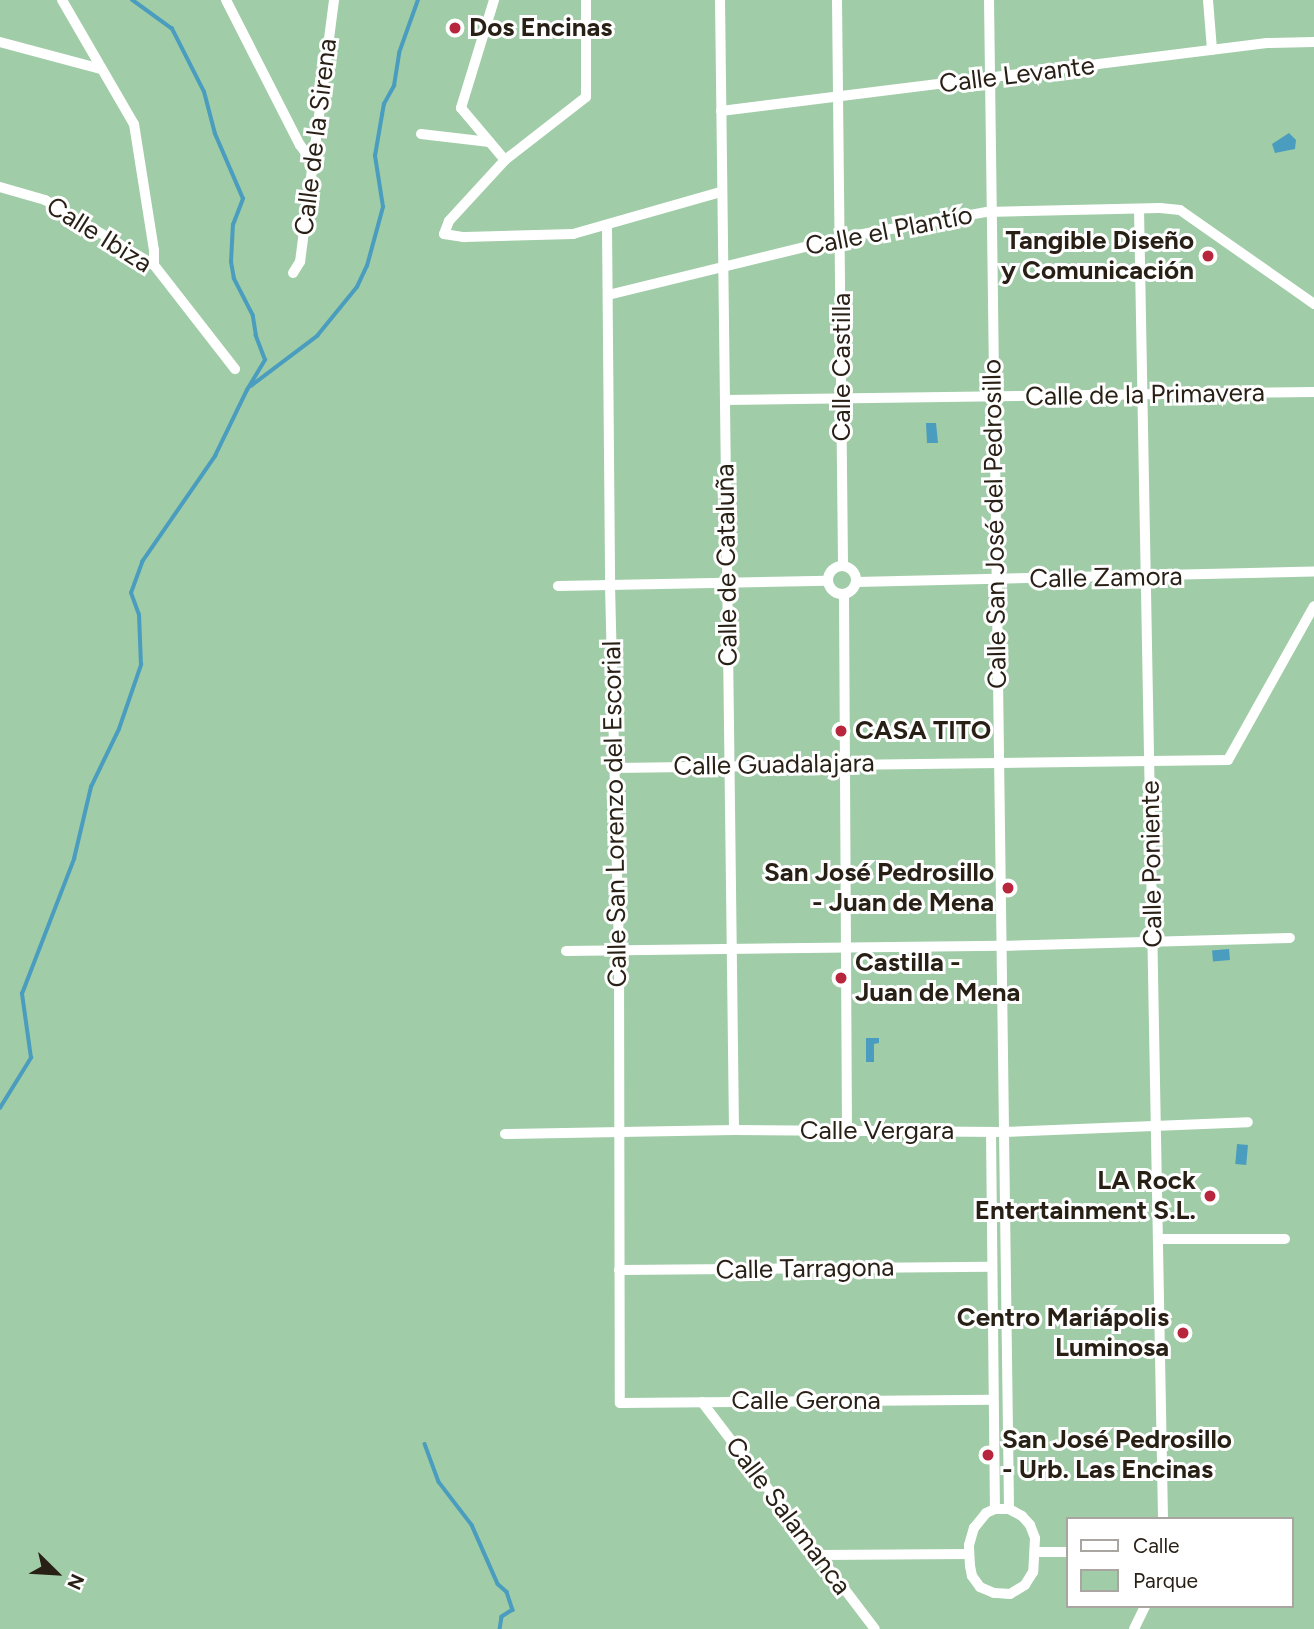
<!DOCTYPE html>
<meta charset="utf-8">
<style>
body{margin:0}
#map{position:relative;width:1314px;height:1629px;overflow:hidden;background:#feeede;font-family:Figtree,sans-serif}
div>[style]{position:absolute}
.green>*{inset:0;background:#a0cca7}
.water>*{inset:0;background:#4a9dbe;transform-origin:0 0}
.stream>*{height:3.5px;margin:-1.75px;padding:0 1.75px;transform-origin:1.75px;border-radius:1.75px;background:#4a9dbe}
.street>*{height:10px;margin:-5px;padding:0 5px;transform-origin:5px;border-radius:5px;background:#fff}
.street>.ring{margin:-5px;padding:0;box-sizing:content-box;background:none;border:10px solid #fff;border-radius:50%}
.dots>*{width:19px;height:19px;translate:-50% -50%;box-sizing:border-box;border:4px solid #fff;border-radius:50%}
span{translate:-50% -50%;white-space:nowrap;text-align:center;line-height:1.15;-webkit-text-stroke:6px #fff;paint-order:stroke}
.poi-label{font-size:26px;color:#281f15;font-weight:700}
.left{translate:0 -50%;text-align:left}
.right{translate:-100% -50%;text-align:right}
.street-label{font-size:26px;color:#281f15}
.legend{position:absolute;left:1066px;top:1517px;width:228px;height:91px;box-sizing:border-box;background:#fff;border:2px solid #a9a5a1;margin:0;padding:9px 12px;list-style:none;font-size:21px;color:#281f15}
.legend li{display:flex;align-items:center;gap:14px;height:35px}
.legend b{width:35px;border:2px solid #a9a5a1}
.north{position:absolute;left:21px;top:1538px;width:70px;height:70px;-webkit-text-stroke:5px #fff;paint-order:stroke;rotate:114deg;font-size:19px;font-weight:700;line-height:28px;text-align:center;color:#281f15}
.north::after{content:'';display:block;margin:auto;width:24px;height:32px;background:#281f15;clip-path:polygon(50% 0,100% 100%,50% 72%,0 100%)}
</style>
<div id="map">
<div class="green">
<div style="clip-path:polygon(evenodd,0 0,1314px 0,1314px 1629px,0 1629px,0 0,1067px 1519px,1291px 1519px,1291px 1606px,1067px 1606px,1067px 1519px)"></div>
</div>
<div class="water">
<div style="clip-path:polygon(1289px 133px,1296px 140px,1295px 149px,1275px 153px,1272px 144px)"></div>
<div style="clip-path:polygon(926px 423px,936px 423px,938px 443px,927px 443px)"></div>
<div style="left:1229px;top:949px;width:11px;height:17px;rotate:85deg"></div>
<div style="clip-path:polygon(866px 1038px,879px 1038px,879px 1043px,874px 1044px,874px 1062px,866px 1062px)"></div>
<div style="left:1237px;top:1144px;width:11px;height:20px;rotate:5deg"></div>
</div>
<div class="stream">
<div style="left:251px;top:386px;width:83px;rotate:-37.1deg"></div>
<div style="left:317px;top:336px;width:63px;rotate:-50.8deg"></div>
<div style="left:357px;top:287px;width:23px;rotate:-65deg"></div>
<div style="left:367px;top:266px;width:61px;rotate:-74.8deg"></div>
<div style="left:383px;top:207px;width:52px;rotate:-98.9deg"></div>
<div style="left:375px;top:156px;width:42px;rotate:-80.3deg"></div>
<div style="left:382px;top:115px;width:11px;rotate:-80deg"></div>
<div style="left:384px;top:104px;width:21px;rotate:-61deg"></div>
<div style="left:394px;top:86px;width:33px;rotate:-81deg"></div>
<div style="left:399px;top:53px;width:56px;rotate:-70.3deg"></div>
<div style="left:0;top:1108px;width:59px;rotate:-58.2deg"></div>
<div style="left:31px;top:1058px;width:65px;rotate:-98deg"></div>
<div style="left:22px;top:994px;width:145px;rotate:-68.9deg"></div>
<div style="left:74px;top:859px;width:74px;rotate:-76.7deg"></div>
<div style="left:91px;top:787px;width:64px;rotate:-64.2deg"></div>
<div style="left:119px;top:729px;width:68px;rotate:-71deg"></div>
<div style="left:141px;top:665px;width:50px;rotate:-92.3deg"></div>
<div style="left:139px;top:615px;width:23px;rotate:-110deg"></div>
<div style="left:131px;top:593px;width:33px;rotate:-70deg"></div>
<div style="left:142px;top:562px;width:129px;rotate:-55.4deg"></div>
<div style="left:215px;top:456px;width:73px;rotate:-64.1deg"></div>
<div style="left:247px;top:390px;width:35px;rotate:-59deg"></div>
<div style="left:265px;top:360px;width:26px;rotate:-111deg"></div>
<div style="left:256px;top:336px;width:20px;rotate:-99deg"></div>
<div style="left:253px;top:316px;width:42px;rotate:-117.2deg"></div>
<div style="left:234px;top:279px;width:17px;rotate:-100deg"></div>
<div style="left:231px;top:262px;width:37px;rotate:-87deg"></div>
<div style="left:233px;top:225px;width:28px;rotate:-69deg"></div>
<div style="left:243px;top:199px;width:71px;rotate:-113.3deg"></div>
<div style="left:215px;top:134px;width:43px;rotate:-104.7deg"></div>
<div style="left:204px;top:92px;width:71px;rotate:-116.9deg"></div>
<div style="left:172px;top:29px;width:49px;rotate:-144.1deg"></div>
<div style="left:425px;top:1444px;width:40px;rotate:69.8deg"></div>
<div style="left:439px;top:1482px;width:54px;rotate:52.5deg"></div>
<div style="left:472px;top:1525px;width:64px;rotate:66.2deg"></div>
<div style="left:498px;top:1584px;width:12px;rotate:42deg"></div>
<div style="left:507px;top:1592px;width:19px;rotate:72deg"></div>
<div style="left:513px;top:1610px;width:13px;rotate:148deg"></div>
<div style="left:502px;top:1617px;width:12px;rotate:99deg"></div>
</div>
<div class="street">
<div style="left:62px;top:0;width:143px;rotate:59.9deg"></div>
<div style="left:134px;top:124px;width:128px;rotate:81deg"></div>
<div style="left:154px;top:250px;width:15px;rotate:90deg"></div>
<div style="left:226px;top:0;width:163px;rotate:63deg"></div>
<div style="left:300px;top:145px;width:22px;rotate:54deg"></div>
<div style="left:494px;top:0;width:113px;rotate:107deg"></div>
<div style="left:461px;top:108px;width:68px;rotate:49.8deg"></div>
<div style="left:586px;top:0;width:97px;rotate:90deg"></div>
<div style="left:586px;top:97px;width:103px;rotate:142.1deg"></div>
<div style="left:505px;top:160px;width:83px;rotate:132.6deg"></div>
<div style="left:449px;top:221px;width:14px;rotate:111deg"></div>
<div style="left:444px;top:234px;width:20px;rotate:9deg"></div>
<div style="left:464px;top:237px;width:109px;rotate:-1.6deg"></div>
<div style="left:573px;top:234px;width:153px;rotate:-15.9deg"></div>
<div style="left:720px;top:0;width:1130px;rotate:89.29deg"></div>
<div style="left:837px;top:0;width:566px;rotate:89.39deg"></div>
<div style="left:989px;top:0;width:1509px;rotate:89.24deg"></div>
<div style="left:1208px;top:0;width:50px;rotate:85.4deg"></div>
<div style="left:0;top:42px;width:105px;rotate:15deg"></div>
<div style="left:721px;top:111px;width:550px;rotate:-7.1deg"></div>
<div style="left:1267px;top:43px;width:47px;rotate:-1.2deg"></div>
<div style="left:421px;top:134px;width:69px;rotate:6.6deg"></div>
<div style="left:0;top:187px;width:47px;rotate:16.1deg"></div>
<div style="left:45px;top:200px;width:127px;rotate:30.8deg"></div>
<div style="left:154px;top:265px;width:132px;rotate:52.1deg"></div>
<div style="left:1139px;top:209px;width:1310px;rotate:88.95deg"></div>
<div style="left:607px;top:226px;width:359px;rotate:89.5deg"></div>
<div style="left:610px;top:585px;width:365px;rotate:88.6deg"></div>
<div style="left:619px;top:950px;width:453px;rotate:89.9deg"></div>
<div style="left:620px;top:1403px;width:372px;rotate:-0.5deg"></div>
<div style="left:293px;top:273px;width:13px;rotate:-58deg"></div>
<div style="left:300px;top:262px;width:264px;rotate:-82.6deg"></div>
<div style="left:608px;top:295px;width:245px;rotate:-13.7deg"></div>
<div style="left:846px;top:237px;width:143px;rotate:-10.1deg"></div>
<div style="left:987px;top:212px;width:173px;rotate:-1.3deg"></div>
<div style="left:1160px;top:208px;width:20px;rotate:6deg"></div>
<div style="left:1180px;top:210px;width:164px;rotate:35deg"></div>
<div style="left:725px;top:400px;width:589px;rotate:-0.78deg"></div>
<div class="ring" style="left:828px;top:566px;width:18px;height:18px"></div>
<div style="left:856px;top:582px;width:458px;rotate:-1.3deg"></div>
<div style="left:558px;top:586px;width:269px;rotate:-1.1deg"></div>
<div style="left:844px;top:595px;width:535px;rotate:89.68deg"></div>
<div style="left:614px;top:768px;width:614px;rotate:-0.75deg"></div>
<div style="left:1228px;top:760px;width:176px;rotate:-60.8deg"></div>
<div style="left:566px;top:951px;width:435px;rotate:-0.7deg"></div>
<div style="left:1001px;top:946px;width:289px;rotate:-1.6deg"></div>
<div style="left:991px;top:1132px;width:377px;rotate:89.4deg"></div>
<div style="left:505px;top:1134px;width:229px;rotate:-1deg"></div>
<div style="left:734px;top:1130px;width:269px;rotate:0.4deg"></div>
<div style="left:1003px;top:1132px;width:245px;rotate:-2.3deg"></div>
<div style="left:1160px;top:1239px;width:125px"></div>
<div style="left:619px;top:1270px;width:372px;rotate:-0.5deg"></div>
<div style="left:702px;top:1402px;width:285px;rotate:52.7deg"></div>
<div style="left:995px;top:1509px;width:14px"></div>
<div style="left:1009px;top:1509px;width:15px;rotate:28deg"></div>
<div style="left:1022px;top:1516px;width:12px;rotate:48deg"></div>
<div style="left:1030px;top:1525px;width:14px;rotate:69deg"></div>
<div style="left:1035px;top:1538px;width:34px;rotate:93deg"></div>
<div style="left:1033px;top:1572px;width:15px;rotate:122deg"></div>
<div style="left:1025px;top:1585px;width:17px;rotate:149deg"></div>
<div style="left:1010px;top:1594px;width:16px;rotate:-176deg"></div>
<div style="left:994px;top:1593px;width:15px;rotate:-157deg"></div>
<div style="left:980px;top:1587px;width:14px;rotate:-126deg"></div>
<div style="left:972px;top:1576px;width:10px;rotate:-101deg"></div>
<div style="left:970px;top:1566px;width:21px;rotate:-93deg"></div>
<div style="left:969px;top:1545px;width:18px;rotate:-74deg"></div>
<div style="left:974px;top:1528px;width:19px;rotate:-51deg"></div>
<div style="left:986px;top:1513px;width:10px;rotate:-24deg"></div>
<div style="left:1036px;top:1552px;width:31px"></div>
<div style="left:818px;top:1555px;width:151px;rotate:-0.4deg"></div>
<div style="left:1134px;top:1629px;width:25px;rotate:-64deg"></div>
</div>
<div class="dots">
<div style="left:455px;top:28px;background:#b8263d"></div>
<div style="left:1208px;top:256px;background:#b8263d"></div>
<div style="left:841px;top:731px;background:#b8263d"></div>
<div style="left:1008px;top:888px;background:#b8263d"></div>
<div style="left:841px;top:978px;background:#b8263d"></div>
<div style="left:1210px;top:1196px;background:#b8263d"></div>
<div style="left:1183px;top:1333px;background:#b8263d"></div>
<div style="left:988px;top:1455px;background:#b8263d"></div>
</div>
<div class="poi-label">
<span class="left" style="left:469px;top:28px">Dos Encinas</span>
<span class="right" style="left:1194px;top:256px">Tangible Diseño<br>y Comunicación</span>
<span class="left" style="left:855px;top:731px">CASA TITO</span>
<span class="right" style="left:994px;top:888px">San José Pedrosillo<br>- Juan de Mena</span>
<span class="left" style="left:855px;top:978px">Castilla -<br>Juan de Mena</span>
<span class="right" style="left:1196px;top:1196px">LA Rock<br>Entertainment S.L.</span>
<span class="right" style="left:1169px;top:1333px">Centro Mariápolis<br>Luminosa</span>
<span class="left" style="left:1002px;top:1455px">San José Pedrosillo<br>- Urb. Las Encinas</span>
</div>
<div class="street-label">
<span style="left:1017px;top:75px;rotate:-7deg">Calle Levante</span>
<span style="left:316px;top:137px;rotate:-83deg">Calle de la Sirena</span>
<span style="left:889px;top:231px;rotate:-11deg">Calle el Plantío</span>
<span style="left:99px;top:235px;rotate:32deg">Calle Ibiza</span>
<span style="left:842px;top:367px;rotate:-90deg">Calle Castilla</span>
<span style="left:1145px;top:395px;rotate:-1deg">Calle de la Primavera</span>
<span style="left:995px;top:524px;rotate:-91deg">Calle San José del Pedrosillo</span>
<span style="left:727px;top:565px;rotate:-91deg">Calle de Cataluña</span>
<span style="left:1106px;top:578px;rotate:-1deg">Calle Zamora</span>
<span style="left:774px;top:765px;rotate:-1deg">Calle Guadalajara</span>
<span style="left:615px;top:814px;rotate:-91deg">Calle San Lorenzo del Escorial</span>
<span style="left:1152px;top:864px;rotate:-91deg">Calle Poniente</span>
<span style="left:877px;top:1131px">Calle Vergara</span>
<span style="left:805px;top:1269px;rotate:-1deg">Calle Tarragona</span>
<span style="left:806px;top:1401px">Calle Gerona</span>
<span style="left:788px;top:1516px;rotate:53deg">Calle Salamanca</span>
</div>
<ul class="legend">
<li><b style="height:9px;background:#fff"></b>Calle</li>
<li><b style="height:19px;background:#a0cca7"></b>Parque</li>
</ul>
<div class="north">N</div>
</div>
